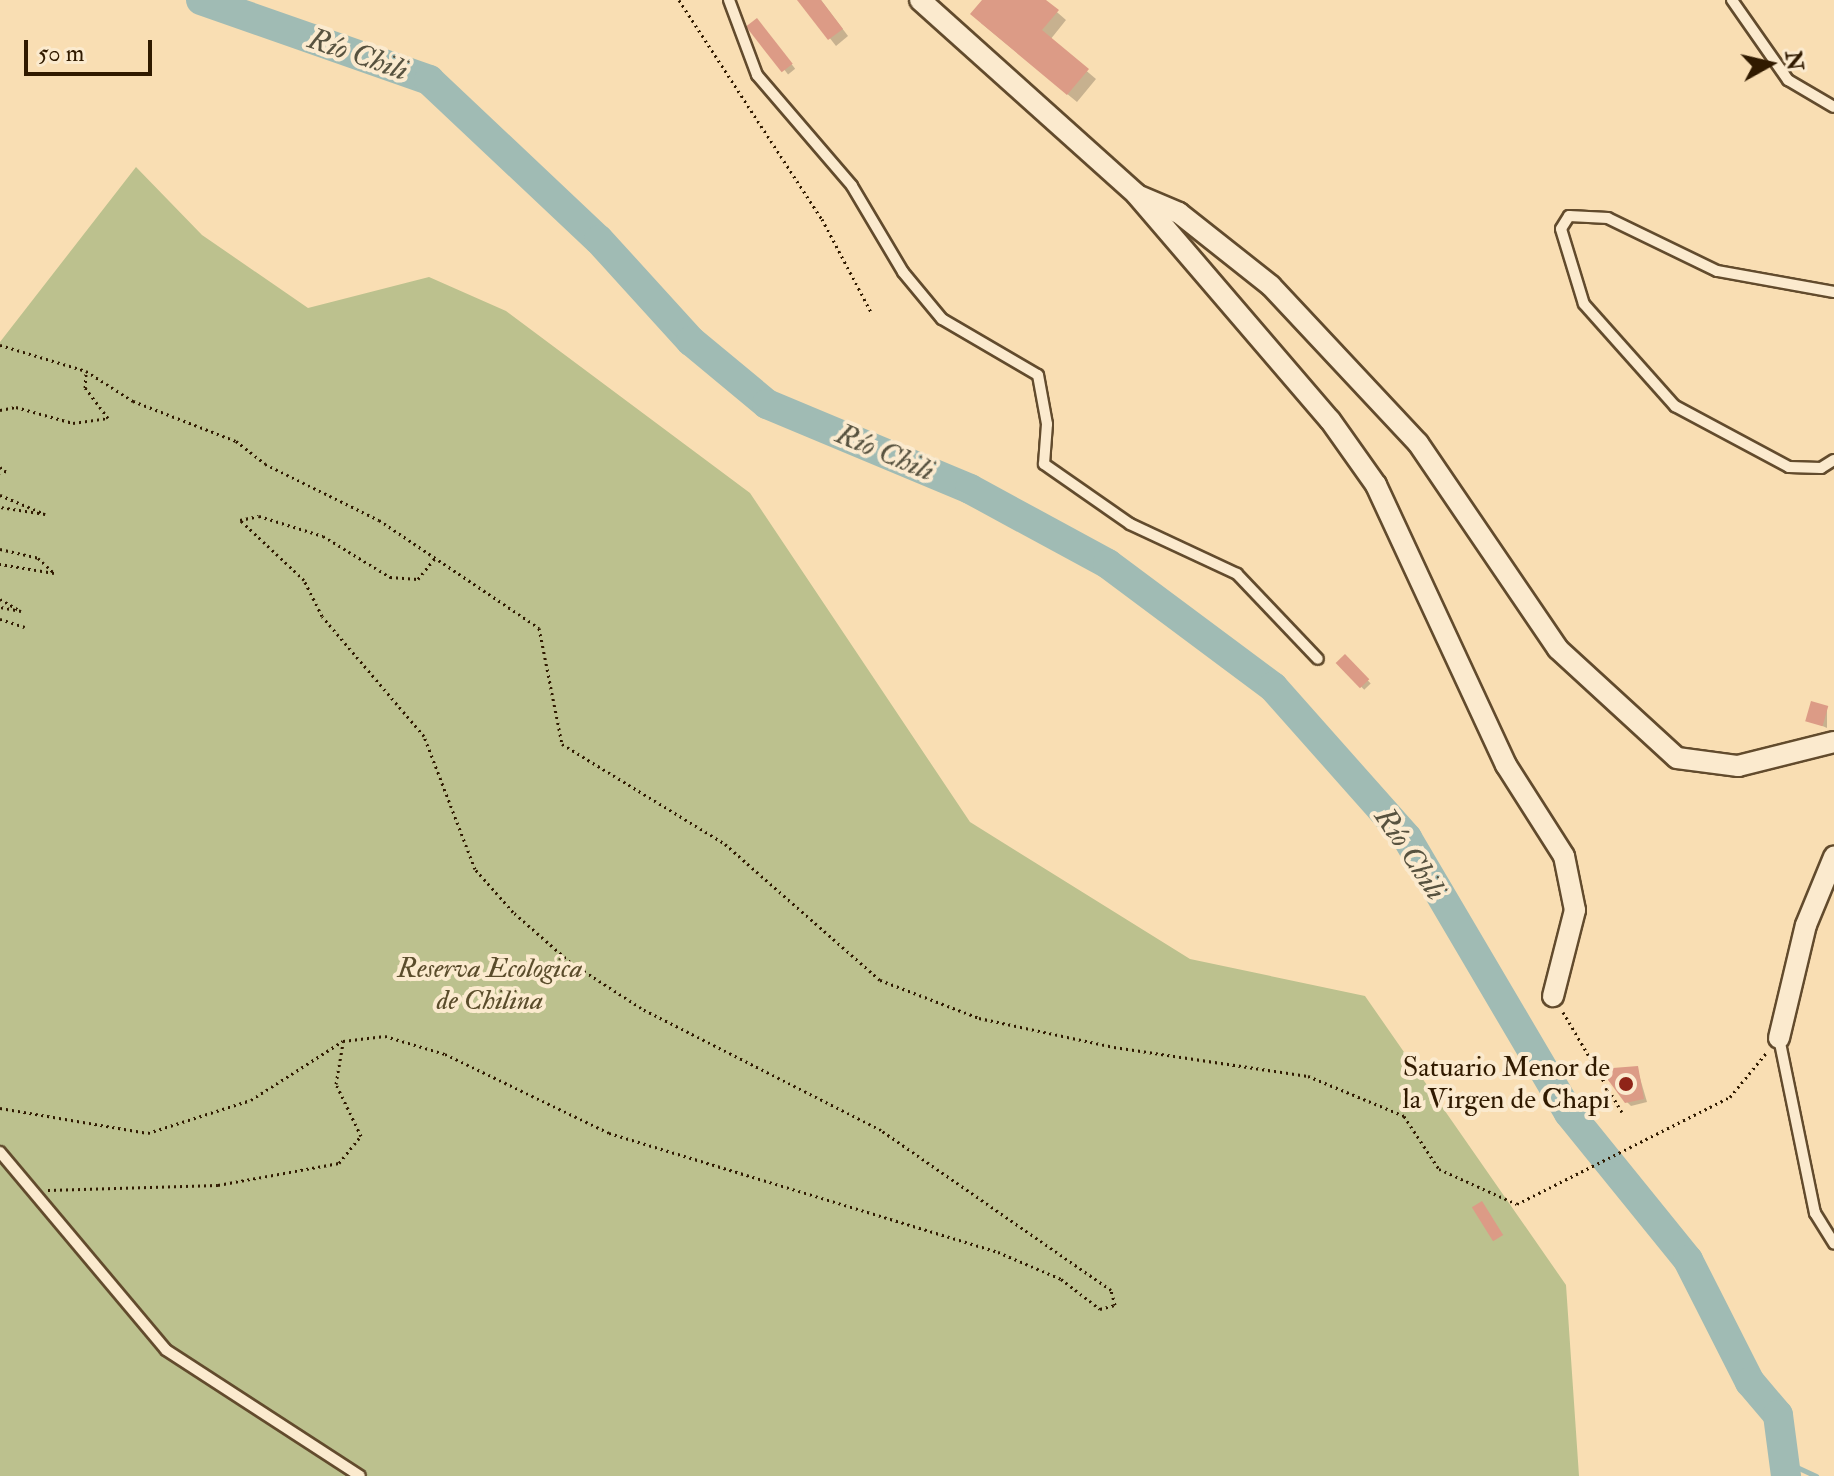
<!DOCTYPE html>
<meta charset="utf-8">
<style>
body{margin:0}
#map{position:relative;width:1834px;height:1476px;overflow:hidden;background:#f9deb3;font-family:"IM FELL Double Pica",serif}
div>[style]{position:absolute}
.green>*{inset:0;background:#bcc18e}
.shadow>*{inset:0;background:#0003;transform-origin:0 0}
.stream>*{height:5px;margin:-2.5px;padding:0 2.5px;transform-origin:2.5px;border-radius:2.5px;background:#a0bbb4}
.river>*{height:30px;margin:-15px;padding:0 15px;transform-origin:15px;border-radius:15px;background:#a0bbb4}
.building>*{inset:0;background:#dc9b86;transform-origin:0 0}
.path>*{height:3px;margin-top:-1.5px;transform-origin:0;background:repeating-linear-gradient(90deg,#301a00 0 2px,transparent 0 6px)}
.roads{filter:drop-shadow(2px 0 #624b2d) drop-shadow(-2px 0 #624b2d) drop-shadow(0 2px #624b2d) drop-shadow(0 -2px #624b2d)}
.lane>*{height:10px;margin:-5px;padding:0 5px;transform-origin:5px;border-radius:5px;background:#fbeace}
.street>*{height:20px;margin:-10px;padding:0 10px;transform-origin:10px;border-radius:10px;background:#fbeace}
.dots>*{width:22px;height:22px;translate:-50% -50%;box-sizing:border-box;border:4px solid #fbeace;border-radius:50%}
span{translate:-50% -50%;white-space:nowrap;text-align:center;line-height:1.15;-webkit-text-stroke:8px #fbeace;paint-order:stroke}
.park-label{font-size:28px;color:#5a4c2b;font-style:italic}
.poi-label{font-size:28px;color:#301a00}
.right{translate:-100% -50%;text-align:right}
.water-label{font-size:30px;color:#57523f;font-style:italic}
.north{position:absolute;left:1730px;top:24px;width:80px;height:80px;-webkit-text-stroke:6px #fbeace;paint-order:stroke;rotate:82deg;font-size:22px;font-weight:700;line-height:32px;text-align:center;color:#301a00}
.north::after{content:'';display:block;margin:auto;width:28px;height:36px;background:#301a00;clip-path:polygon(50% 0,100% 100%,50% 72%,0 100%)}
.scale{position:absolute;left:24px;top:40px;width:128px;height:36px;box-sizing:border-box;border:4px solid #301a00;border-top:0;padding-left:10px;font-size:24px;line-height:28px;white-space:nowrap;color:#301a00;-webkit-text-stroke:6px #fbeace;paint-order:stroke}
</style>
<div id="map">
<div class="green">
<div style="clip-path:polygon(136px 167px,202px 235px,308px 308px,429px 277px,506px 311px,750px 493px,970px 822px,1190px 959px,1365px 996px,1566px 1285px,1579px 1476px,0 1476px,0 342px)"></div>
</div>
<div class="shadow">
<div style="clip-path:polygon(800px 0,821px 0,848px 36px,836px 46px)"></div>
<div style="clip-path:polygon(983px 0,1043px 0,1066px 20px,1050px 40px,1096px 79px,1077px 102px,981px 23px)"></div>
<div style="left:757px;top:20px;width:62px;height:9px;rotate:52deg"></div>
<div style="left:1345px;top:657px;width:37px;height:9px;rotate:46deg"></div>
<div style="clip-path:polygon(1827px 708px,1827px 728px,1809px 720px)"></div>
<div style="clip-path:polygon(1637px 1068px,1647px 1102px,1631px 1106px,1627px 1102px)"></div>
</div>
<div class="stream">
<div style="left:1788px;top:1463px;width:31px;rotate:25deg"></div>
</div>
<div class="river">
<div style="left:201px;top:0;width:242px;rotate:19.3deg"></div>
<div style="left:429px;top:80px;width:233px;rotate:43.3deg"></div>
<div style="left:599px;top:240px;width:137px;rotate:47.7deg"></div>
<div style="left:691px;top:341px;width:99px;rotate:39.7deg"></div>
<div style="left:767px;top:404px;width:220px;rotate:22.7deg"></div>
<div style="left:970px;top:489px;width:157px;rotate:28.5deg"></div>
<div style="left:1108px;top:564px;width:206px;rotate:36.7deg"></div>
<div style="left:1273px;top:687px;width:202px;rotate:48.4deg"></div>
<div style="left:1407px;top:838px;width:319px;rotate:59.5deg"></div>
<div style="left:1569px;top:1113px;width:189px;rotate:51deg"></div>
<div style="left:1688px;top:1260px;width:137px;rotate:63.1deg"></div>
<div style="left:1750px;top:1382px;width:43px;rotate:49.7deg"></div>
<div style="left:1778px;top:1415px;width:62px;rotate:82.5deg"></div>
</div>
<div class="building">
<div style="clip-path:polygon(797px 0,821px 0,843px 29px,828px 40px)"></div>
<div style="clip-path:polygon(982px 0,1046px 0,1059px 10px,1042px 30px,1089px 69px,1067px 95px,970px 14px)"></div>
<div style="left:757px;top:18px;width:58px;height:14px;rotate:52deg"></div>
<div style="left:1345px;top:654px;width:35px;height:13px;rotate:46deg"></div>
<div style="left:1811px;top:701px;width:18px;height:21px;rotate:16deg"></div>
<div style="clip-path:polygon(1638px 1066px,1644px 1099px,1625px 1103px,1600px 1069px)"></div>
<div style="left:1482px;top:1201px;width:40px;height:12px;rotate:58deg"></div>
</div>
<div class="path">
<div style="left:679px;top:0;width:262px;rotate:56.9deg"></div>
<div style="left:822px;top:219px;width:105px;rotate:62.2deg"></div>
<div style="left:0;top:345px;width:90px;rotate:16.8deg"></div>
<div style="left:86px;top:371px;width:56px;rotate:32.6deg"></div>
<div style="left:133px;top:401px;width:110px;rotate:21.2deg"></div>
<div style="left:236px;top:441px;width:37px;rotate:38deg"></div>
<div style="left:265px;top:464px;width:127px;rotate:26.2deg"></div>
<div style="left:379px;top:520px;width:193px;rotate:34deg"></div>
<div style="left:539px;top:628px;width:118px;rotate:78.8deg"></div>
<div style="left:562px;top:744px;width:191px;rotate:31.5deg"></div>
<div style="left:725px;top:844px;width:206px;rotate:41.3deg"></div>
<div style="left:880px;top:980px;width:106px;rotate:21deg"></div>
<div style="left:979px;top:1018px;width:138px;rotate:12.1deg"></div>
<div style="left:1114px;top:1047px;width:196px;rotate:8.5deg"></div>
<div style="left:1308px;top:1076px;width:104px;rotate:22.6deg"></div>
<div style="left:1404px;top:1116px;width:64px;rotate:56.6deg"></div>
<div style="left:1439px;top:1169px;width:85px;rotate:24.2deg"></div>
<div style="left:1517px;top:1204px;width:238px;rotate:-26.7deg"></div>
<div style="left:1730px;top:1097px;width:58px;rotate:-50.6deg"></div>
<div style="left:0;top:410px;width:16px;rotate:-11deg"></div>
<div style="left:16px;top:407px;width:59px;rotate:15.7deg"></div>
<div style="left:73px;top:423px;width:35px;rotate:-8deg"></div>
<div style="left:108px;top:418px;width:38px;rotate:-127deg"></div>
<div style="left:85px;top:388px;width:15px;rotate:-86deg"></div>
<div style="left:0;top:467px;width:7px;rotate:34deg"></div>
<div style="left:6px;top:471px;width:6px;rotate:162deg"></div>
<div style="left:0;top:495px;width:49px;rotate:22.9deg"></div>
<div style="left:45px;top:514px;width:46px;rotate:-171.2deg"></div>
<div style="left:0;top:549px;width:39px;rotate:13deg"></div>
<div style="left:38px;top:558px;width:22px;rotate:43deg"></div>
<div style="left:54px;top:573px;width:55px;rotate:-170.5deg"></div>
<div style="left:0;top:599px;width:24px;rotate:30deg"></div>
<div style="left:21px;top:611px;width:21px;rotate:-169deg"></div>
<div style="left:0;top:619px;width:26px;rotate:18deg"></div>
<div style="left:1563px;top:1012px;width:116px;rotate:59.5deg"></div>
<div style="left:0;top:1108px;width:150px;rotate:9.6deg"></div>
<div style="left:148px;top:1133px;width:108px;rotate:-17.8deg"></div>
<div style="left:251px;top:1100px;width:109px;rotate:-32.7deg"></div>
<div style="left:343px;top:1041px;width:42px;rotate:-6.8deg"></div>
<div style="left:385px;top:1036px;width:63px;rotate:16.7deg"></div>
<div style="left:445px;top:1054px;width:182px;rotate:25.7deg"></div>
<div style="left:609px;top:1133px;width:407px;rotate:17deg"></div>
<div style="left:998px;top:1252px;width:69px;rotate:23.2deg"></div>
<div style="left:1061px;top:1279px;width:49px;rotate:37.6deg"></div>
<div style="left:1100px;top:1309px;width:16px;rotate:-15deg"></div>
<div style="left:1115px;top:1305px;width:16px;rotate:-105deg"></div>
<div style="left:1111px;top:1290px;width:280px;rotate:-145.2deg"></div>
<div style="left:881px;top:1130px;width:269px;rotate:-153.1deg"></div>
<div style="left:641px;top:1008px;width:85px;rotate:-147.1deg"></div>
<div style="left:570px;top:962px;width:76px;rotate:-138.7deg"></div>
<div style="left:513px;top:912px;width:57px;rotate:-131.5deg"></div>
<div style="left:475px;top:869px;width:142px;rotate:-111deg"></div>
<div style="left:424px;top:736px;width:157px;rotate:-130.4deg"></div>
<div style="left:322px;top:616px;width:40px;rotate:-116.6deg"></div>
<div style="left:304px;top:580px;width:88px;rotate:-136.8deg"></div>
<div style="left:240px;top:520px;width:19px;rotate:-12deg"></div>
<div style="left:259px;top:516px;width:67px;rotate:17.4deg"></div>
<div style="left:323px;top:536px;width:79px;rotate:31.5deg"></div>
<div style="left:390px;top:577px;width:28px;rotate:4deg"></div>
<div style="left:418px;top:579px;width:28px;rotate:-51deg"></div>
<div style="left:48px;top:1190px;width:170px;rotate:-1.7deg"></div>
<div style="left:218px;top:1185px;width:123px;rotate:-10.3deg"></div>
<div style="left:339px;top:1163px;width:35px;rotate:-51deg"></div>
<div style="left:361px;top:1136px;width:58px;rotate:-115.7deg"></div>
<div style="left:336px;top:1084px;width:42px;rotate:-80.3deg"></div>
</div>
<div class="roads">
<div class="lane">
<div style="left:729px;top:0;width:80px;rotate:69.5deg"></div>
<div style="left:757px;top:75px;width:146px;rotate:49.4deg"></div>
<div style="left:852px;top:186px;width:100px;rotate:59.3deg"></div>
<div style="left:903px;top:272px;width:61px;rotate:50.3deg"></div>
<div style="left:942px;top:319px;width:111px;rotate:30.3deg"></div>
<div style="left:1038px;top:375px;width:50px;rotate:79.6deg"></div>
<div style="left:1047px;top:424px;width:40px;rotate:94.3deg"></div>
<div style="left:1044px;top:464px;width:105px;rotate:34.9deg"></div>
<div style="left:1130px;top:524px;width:118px;rotate:25deg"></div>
<div style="left:1237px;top:574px;width:117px;rotate:46.4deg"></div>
<div style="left:1732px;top:0;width:98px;rotate:55deg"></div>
<div style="left:1788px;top:80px;width:53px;rotate:30.4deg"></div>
<div style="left:1834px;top:292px;width:119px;rotate:-169.8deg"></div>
<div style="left:1717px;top:271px;width:121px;rotate:-154.1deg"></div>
<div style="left:1608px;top:218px;width:39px;rotate:-177deg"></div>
<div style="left:1569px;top:216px;width:15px;rotate:122deg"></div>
<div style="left:1561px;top:229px;width:78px;rotate:73deg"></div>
<div style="left:1584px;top:304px;width:137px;rotate:48.3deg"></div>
<div style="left:1675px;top:406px;width:129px;rotate:28.2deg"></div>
<div style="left:1789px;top:467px;width:32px;rotate:2deg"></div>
<div style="left:1821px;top:468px;width:15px;rotate:-32deg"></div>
<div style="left:1779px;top:1038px;width:179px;rotate:78.4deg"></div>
<div style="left:1815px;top:1213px;width:36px;rotate:58deg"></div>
<div style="left:0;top:1152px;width:258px;rotate:50deg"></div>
<div style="left:166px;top:1350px;width:231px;rotate:33deg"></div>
</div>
<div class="street">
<div style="left:920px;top:0;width:290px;rotate:41.9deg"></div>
<div style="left:1136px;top:194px;width:298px;rotate:49.4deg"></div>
<div style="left:1330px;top:420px;width:80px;rotate:54.7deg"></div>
<div style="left:1376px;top:485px;width:309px;rotate:65.1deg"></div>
<div style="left:1506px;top:765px;width:108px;rotate:57.5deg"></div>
<div style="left:1564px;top:856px;width:55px;rotate:78.5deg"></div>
<div style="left:1575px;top:910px;width:89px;rotate:104.3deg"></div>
<div style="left:1139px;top:196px;width:43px;rotate:23deg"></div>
<div style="left:1179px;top:213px;width:117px;rotate:38.4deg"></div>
<div style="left:1271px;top:286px;width:215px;rotate:46.9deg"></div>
<div style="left:1418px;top:443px;width:249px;rotate:55.8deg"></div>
<div style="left:1558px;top:649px;width:161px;rotate:42.5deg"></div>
<div style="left:1677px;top:758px;width:62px;rotate:7.5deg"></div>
<div style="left:1738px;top:766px;width:99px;rotate:-14deg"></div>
<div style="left:1779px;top:1038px;width:116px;rotate:-76.6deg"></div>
<div style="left:1806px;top:925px;width:74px;rotate:-67.6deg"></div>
</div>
</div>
<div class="dots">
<div style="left:1626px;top:1084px;background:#8f2418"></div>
</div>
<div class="park-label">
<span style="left:490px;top:985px">Reserva Ecologica<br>de Chilina</span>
</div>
<div class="poi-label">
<span class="right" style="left:1610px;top:1084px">Satuario Menor de<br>la Virgen de Chapi</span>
</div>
<div class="water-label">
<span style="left:358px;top:55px;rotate:19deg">Río Chili</span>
<span style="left:885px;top:453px;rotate:23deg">Río Chili</span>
<span style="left:1410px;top:854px;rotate:56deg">Río Chili</span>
</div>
<div class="north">N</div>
<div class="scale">50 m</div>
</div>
